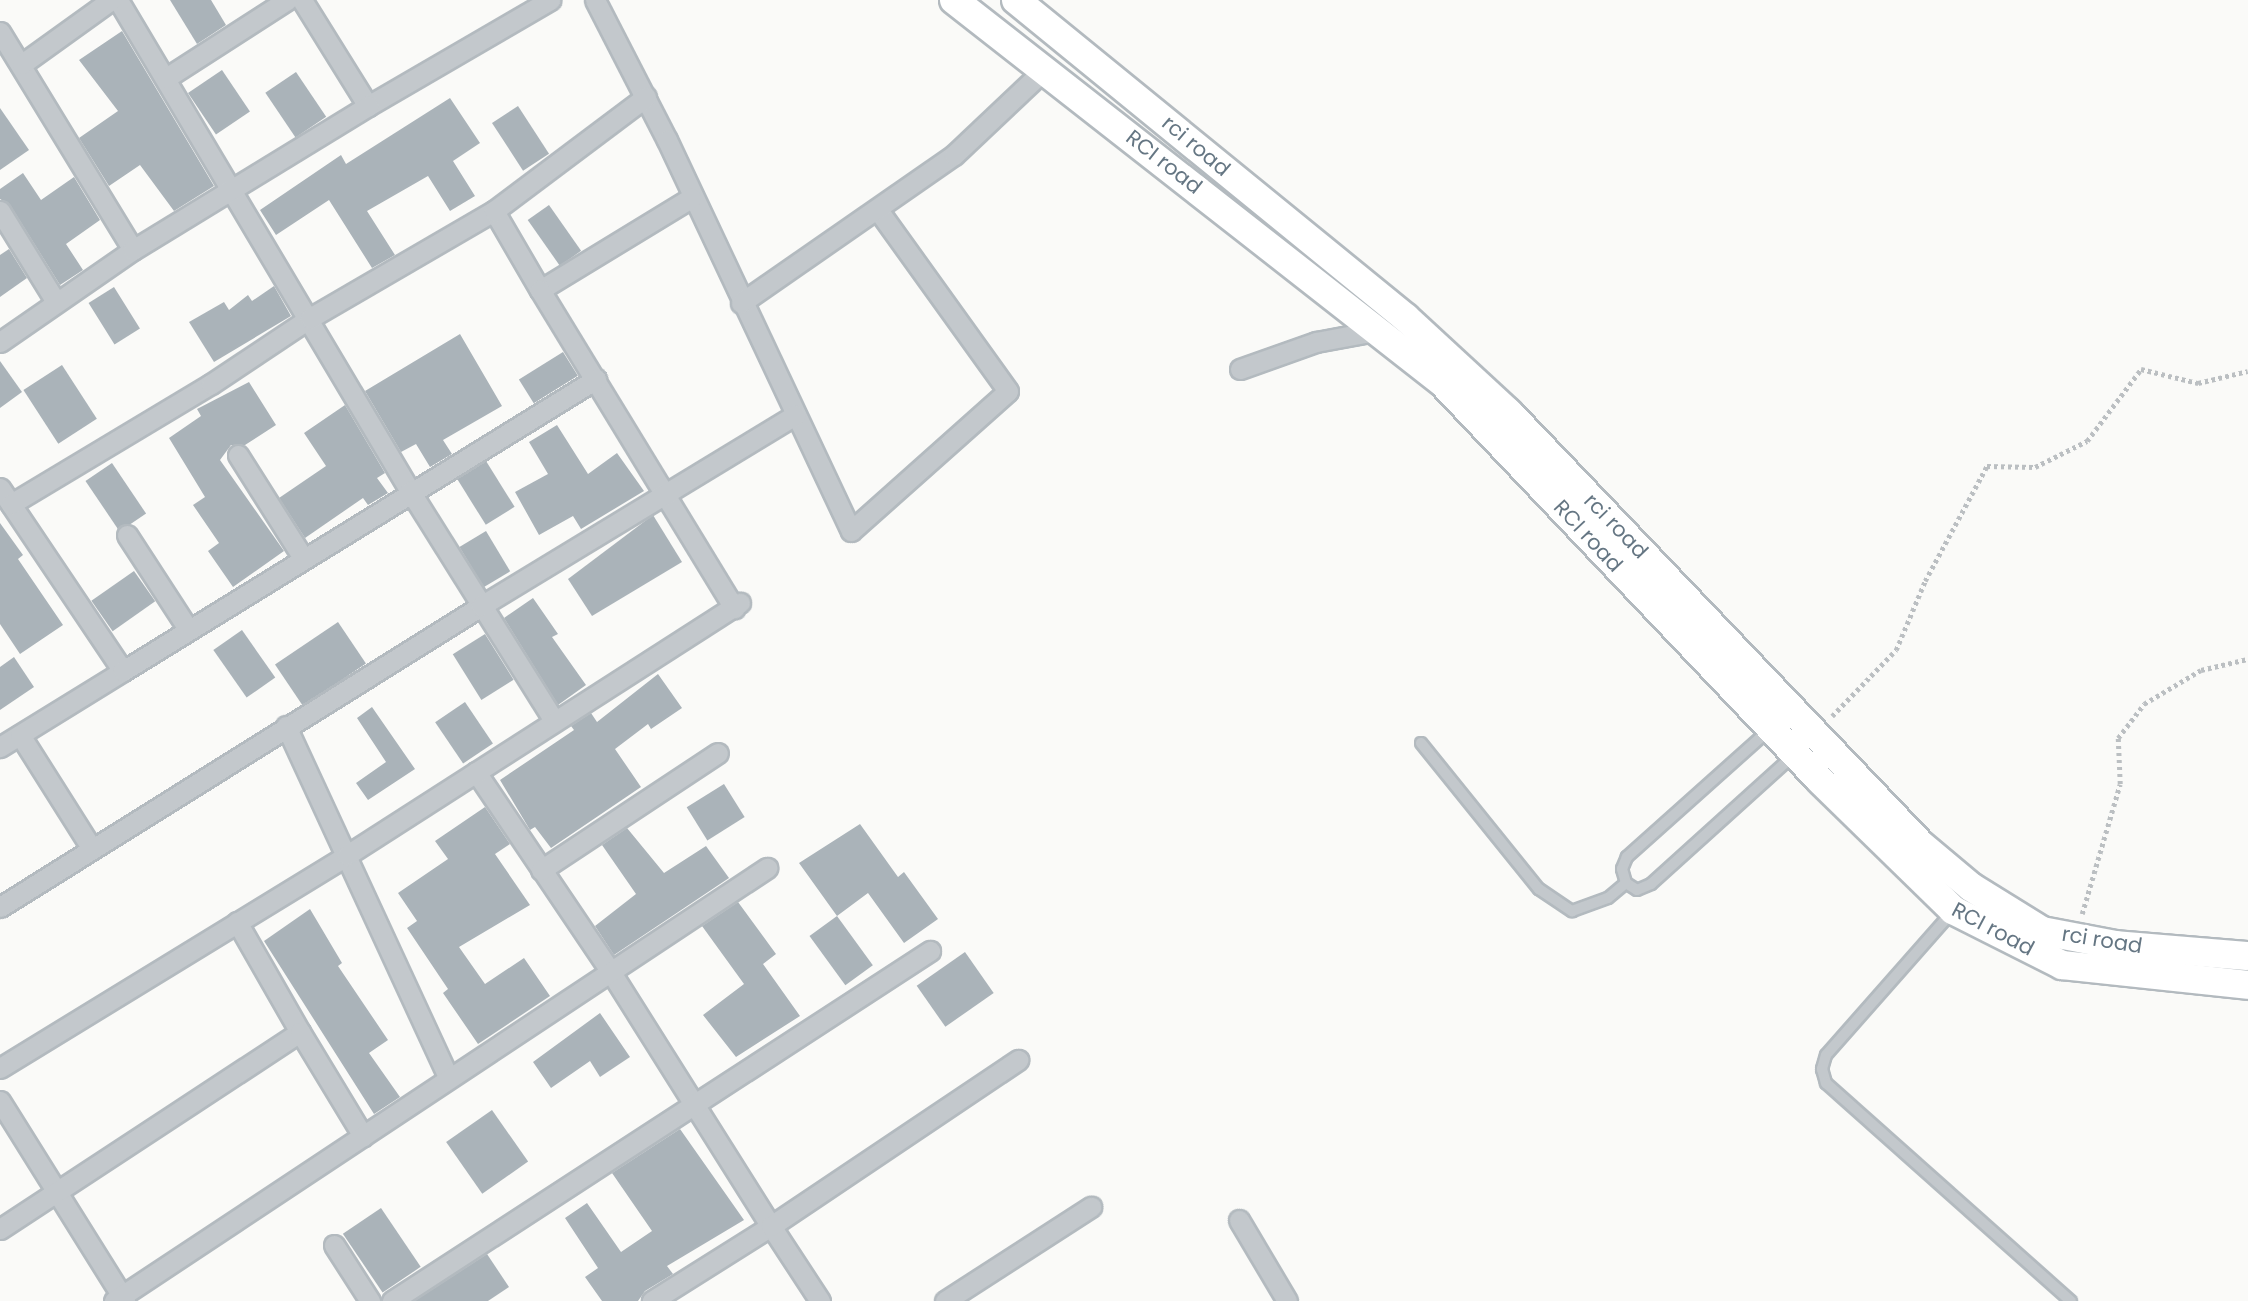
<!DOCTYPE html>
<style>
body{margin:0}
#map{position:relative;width:2248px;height:1301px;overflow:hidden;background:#fafaf8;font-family:Poppins,sans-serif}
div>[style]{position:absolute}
.building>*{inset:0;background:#aab3b9;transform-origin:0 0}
.path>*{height:4.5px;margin-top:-2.25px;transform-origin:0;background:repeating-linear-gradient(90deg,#bbbfc2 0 3.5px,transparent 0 7px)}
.roads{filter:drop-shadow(2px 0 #b3babf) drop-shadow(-2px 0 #b3babf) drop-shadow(0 2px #b3babf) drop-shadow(0 -2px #b3babf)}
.service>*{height:10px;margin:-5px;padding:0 5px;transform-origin:5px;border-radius:5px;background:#c3c8cc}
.minor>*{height:19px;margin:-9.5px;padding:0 9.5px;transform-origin:9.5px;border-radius:9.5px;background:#c3c8cc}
.secondary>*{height:28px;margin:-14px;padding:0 14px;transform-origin:14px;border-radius:14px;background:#fff}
span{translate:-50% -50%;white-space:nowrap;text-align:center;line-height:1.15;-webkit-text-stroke:7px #fff;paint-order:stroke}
.street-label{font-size:21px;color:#657683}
</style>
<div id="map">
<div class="building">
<div style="clip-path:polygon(170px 0,211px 0,226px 25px,197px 44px)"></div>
<div style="clip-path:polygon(122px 31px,214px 186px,174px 211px,140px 165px,109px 186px,79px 138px,118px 111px,79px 60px)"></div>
<div style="left:222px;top:70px;width:50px;height:41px;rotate:56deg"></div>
<div style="left:296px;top:72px;width:54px;height:37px;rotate:56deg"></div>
<div style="clip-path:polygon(450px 98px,480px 143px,453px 161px,475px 196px,450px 211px,428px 176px,367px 211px,395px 255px,372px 268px,329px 200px,276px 235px,260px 210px,341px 155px,346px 164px)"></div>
<div style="left:518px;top:106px;width:57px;height:31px;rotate:57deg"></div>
<div style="clip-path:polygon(0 108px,29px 150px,0 170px)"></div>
<div style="clip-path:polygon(23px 173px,41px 200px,74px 177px,100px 220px,66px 244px,83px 270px,60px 285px,10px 205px,0 199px,0 189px)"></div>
<div style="left:549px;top:205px;width:56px;height:26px;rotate:55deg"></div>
<div style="clip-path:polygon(9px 249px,27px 278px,0 297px,0 255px)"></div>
<div style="clip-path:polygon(274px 286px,291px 316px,214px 362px,189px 322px,224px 302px,229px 310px,248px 295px,252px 301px)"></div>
<div style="left:114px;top:287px;width:49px;height:30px;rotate:58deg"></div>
<div style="clip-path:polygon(460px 334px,502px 406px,443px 440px,452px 454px,430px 467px,416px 444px,401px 452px,365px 391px)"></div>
<div style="left:563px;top:352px;width:28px;height:52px;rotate:58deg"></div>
<div style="clip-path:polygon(0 361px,22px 392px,0 408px)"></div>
<div style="left:62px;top:365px;width:64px;height:46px;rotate:57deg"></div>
<div style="clip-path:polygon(249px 382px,276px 425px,245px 445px,231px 445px,220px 460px,284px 551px,233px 587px,208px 551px,219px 543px,193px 505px,205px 497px,169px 438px,201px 416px,197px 409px)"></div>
<div style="clip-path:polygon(345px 405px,385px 473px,377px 478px,388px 493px,368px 505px,363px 498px,305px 538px,279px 498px,326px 466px,304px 433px)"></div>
<div style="clip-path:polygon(557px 425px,588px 474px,617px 453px,644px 491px,581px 529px,573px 516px,539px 535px,515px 492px,548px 474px,529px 442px)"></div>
<div style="left:486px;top:461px;width:54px;height:34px;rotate:58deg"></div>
<div style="left:112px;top:463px;width:61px;height:32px;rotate:56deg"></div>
<div style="clip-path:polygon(653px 515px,682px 562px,592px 616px,568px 579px)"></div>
<div style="clip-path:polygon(0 523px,23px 555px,18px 559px,63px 625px,20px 654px,0 624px)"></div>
<div style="left:486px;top:531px;width:47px;height:31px;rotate:59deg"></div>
<div style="left:134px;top:571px;width:37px;height:52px;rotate:55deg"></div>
<div style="clip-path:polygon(533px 598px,558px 634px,552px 637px,586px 685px,558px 705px,504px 618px)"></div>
<div style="left:338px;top:622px;width:50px;height:76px;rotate:56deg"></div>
<div style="left:242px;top:630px;width:58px;height:35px;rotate:55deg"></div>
<div style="left:485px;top:634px;width:54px;height:38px;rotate:58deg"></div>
<div style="clip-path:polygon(14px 657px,34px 687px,0 710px,0 667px)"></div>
<div style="clip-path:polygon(658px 674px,682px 708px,651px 729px,648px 724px,615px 749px,641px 787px,551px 848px,535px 827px,530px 830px,500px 780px,574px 730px,571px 726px,591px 713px,597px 722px)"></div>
<div style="left:465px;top:702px;width:50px;height:36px;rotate:56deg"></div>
<div style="clip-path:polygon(372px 707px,415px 769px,368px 800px,356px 783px,386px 762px,357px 718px)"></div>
<div style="left:724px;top:784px;width:39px;height:44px;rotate:58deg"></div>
<div style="clip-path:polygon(485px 807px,510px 844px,495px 854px,530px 905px,459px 947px,485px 984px,524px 958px,550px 996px,478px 1044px,443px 993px,448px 989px,407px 928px,417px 921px,398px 893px,448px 859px,435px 841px)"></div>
<div style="clip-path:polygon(860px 824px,898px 877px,904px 872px,938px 919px,904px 943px,868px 893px,837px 916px,799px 863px)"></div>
<div style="clip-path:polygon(627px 828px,664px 873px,706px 846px,729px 878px,614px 955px,595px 926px,636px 894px,602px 845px)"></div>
<div style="clip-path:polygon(738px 902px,776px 954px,763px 964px,800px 1016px,736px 1057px,703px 1015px,744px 984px,702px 926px)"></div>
<div style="clip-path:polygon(310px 909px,342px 963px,338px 966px,388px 1040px,369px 1053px,400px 1097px,374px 1114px,264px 941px)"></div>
<div style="left:837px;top:916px;width:61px;height:34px;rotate:54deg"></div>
<div style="left:965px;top:952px;width:50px;height:59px;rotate:55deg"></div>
<div style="clip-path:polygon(600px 1013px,630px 1057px,600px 1077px,590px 1061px,551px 1088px,533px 1062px)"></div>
<div style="left:492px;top:1110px;width:63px;height:56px;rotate:55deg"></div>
<div style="clip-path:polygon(680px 1129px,744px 1220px,667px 1266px,673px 1274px,645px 1291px,638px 1301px,602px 1301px,585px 1277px,598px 1268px,565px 1218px,587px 1203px,621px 1252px,652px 1231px,612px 1173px)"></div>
<div style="left:381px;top:1208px;width:71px;height:46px;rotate:56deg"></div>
<div style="clip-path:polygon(487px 1254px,509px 1287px,488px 1301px,414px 1301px)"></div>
</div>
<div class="path">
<div style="left:1832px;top:716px;width:92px;rotate:-45.9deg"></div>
<div style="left:1896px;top:650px;width:75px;rotate:-67.2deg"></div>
<div style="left:1925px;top:581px;width:131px;rotate:-61.7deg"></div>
<div style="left:1987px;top:466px;width:48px;rotate:1.2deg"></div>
<div style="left:2035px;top:467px;width:58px;rotate:-26.6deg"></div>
<div style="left:2087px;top:441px;width:90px;rotate:-53.1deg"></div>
<div style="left:2141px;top:369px;width:59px;rotate:13.8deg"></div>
<div style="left:2198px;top:383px;width:51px;rotate:-13.5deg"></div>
<div style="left:2082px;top:914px;width:135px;rotate:-73.7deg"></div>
<div style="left:2120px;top:784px;width:46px;rotate:-92.5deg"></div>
<div style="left:2118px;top:738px;width:43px;rotate:-52.6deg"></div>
<div style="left:2144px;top:704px;width:66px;rotate:-30.8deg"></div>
<div style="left:2201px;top:670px;width:48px;rotate:-13.2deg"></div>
</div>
<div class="roads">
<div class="service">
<div style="left:1769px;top:730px;width:191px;rotate:138.2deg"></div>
<div style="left:1627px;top:857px;width:13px;rotate:113deg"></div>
<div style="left:1622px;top:869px;width:15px;rotate:74deg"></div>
<div style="left:1626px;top:883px;width:13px;rotate:32deg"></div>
<div style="left:1637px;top:890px;width:15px;rotate:-23deg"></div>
<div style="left:1651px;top:884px;width:194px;rotate:-42.1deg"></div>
<div style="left:1421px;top:743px;width:188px;rotate:51.1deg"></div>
<div style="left:1539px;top:889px;width:40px;rotate:34deg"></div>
<div style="left:1572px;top:911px;width:38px;rotate:-20deg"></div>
<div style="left:1608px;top:898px;width:23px;rotate:-40deg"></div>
<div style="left:1953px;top:911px;width:192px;rotate:131.4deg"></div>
<div style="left:1826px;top:1055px;width:15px;rotate:106deg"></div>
<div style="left:1822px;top:1069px;width:15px;rotate:74deg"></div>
<div style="left:1826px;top:1083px;width:328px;rotate:41.7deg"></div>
</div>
<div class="minor">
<div style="left:118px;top:0;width:571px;rotate:59.26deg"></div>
<div style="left:410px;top:491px;width:271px;rotate:57.9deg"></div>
<div style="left:302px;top:0;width:125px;rotate:58.1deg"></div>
<div style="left:368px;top:106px;width:211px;rotate:-30.2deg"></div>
<div style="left:595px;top:0;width:157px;rotate:62.8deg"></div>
<div style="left:667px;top:140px;width:432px;rotate:64.8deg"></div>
<div style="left:851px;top:531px;width:210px;rotate:-41.7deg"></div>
<div style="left:1008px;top:391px;width:223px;rotate:-125.7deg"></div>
<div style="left:0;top:32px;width:255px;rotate:58.6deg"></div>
<div style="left:22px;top:64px;width:110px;rotate:-35.7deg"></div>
<div style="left:166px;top:78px;width:144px;rotate:-32.8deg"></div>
<div style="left:0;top:211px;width:107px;rotate:58.4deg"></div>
<div style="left:494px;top:211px;width:91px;rotate:59.8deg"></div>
<div style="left:540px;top:290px;width:177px;rotate:-31.4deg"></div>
<div style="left:540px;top:290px;width:373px;rotate:58.6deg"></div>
<div style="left:741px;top:303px;width:259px;rotate:-34.8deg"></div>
<div style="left:954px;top:155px;width:124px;rotate:-43.4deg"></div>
<div style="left:0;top:342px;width:162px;rotate:-34.7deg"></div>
<div style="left:133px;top:250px;width:276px;rotate:-31.5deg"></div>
<div style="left:1240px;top:369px;width:81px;rotate:-19.6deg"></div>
<div style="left:1316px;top:342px;width:65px;rotate:-10.6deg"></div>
<div style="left:238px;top:455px;width:122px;rotate:57.7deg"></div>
<div style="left:0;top:488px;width:220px;rotate:56.1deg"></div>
<div style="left:123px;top:671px;width:145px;rotate:148.3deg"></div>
<div style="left:11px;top:504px;width:233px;rotate:-31deg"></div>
<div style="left:211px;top:384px;width:119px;rotate:-33.7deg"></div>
<div style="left:310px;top:318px;width:213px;rotate:-30.2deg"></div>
<div style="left:494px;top:211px;width:190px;rotate:-36.9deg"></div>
<div style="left:127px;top:535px;width:112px;rotate:57deg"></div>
<div style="left:123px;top:671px;width:556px;rotate:-31.69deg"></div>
<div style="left:286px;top:726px;width:387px;rotate:65.2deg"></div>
<div style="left:20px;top:735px;width:135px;rotate:57.7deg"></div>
<div style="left:476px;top:772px;width:244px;rotate:56deg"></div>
<div style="left:612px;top:974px;width:298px;rotate:57.8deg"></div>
<div style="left:771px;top:1226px;width:141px;rotate:147.8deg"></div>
<div style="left:541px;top:870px;width:212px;rotate:-33.5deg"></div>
<div style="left:0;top:907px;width:567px;rotate:-32.04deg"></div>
<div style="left:481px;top:606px;width:368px;rotate:-31.3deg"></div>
<div style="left:237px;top:922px;width:127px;rotate:60.2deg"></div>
<div style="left:0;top:1068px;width:407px;rotate:-31.5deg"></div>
<div style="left:347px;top:855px;width:467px;rotate:-32.7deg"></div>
<div style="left:0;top:1101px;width:236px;rotate:58deg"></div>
<div style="left:1239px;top:1220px;width:94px;rotate:59.3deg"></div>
<div style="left:0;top:1229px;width:359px;rotate:-33.3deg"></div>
<div style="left:300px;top:1032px;width:122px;rotate:58.8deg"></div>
<div style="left:334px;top:1245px;width:67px;rotate:57.3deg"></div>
<div style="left:114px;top:1301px;width:784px;rotate:-33.55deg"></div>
<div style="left:392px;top:1301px;width:642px;rotate:-33.05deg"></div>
<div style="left:820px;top:1301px;width:90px;rotate:-123.2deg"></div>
<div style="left:771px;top:1226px;width:298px;rotate:-33.9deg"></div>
<div style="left:945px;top:1301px;width:174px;rotate:-32.8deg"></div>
</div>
<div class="secondary">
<div style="left:954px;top:0;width:620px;rotate:38.05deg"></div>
<div style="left:1442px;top:382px;width:550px;rotate:46.47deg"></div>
<div style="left:1821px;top:781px;width:185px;rotate:44.3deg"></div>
<div style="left:1953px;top:910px;width:122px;rotate:26.8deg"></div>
<div style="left:2062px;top:965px;width:187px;rotate:6.1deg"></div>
<div style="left:1016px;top:0;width:503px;rotate:39.19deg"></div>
<div style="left:1406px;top:318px;width:139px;rotate:42.7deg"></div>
<div style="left:1508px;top:412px;width:598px;rotate:46.35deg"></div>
<div style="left:1921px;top:845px;width:65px;rotate:40deg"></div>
<div style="left:1971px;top:887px;width:84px;rotate:31.8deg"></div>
<div style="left:2042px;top:931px;width:75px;rotate:10.7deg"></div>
<div style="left:2116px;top:945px;width:132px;rotate:4.8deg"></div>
</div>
</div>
<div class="street-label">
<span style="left:1196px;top:146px;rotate:40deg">rci road</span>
<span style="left:1164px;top:162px;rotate:38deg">RCI road</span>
<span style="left:1616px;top:526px;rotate:46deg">rci road</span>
<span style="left:1588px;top:536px;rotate:47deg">RCI road</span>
<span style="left:1993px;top:929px;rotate:28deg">RCI road</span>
<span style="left:2102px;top:940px;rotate:9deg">rci road</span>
</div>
</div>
